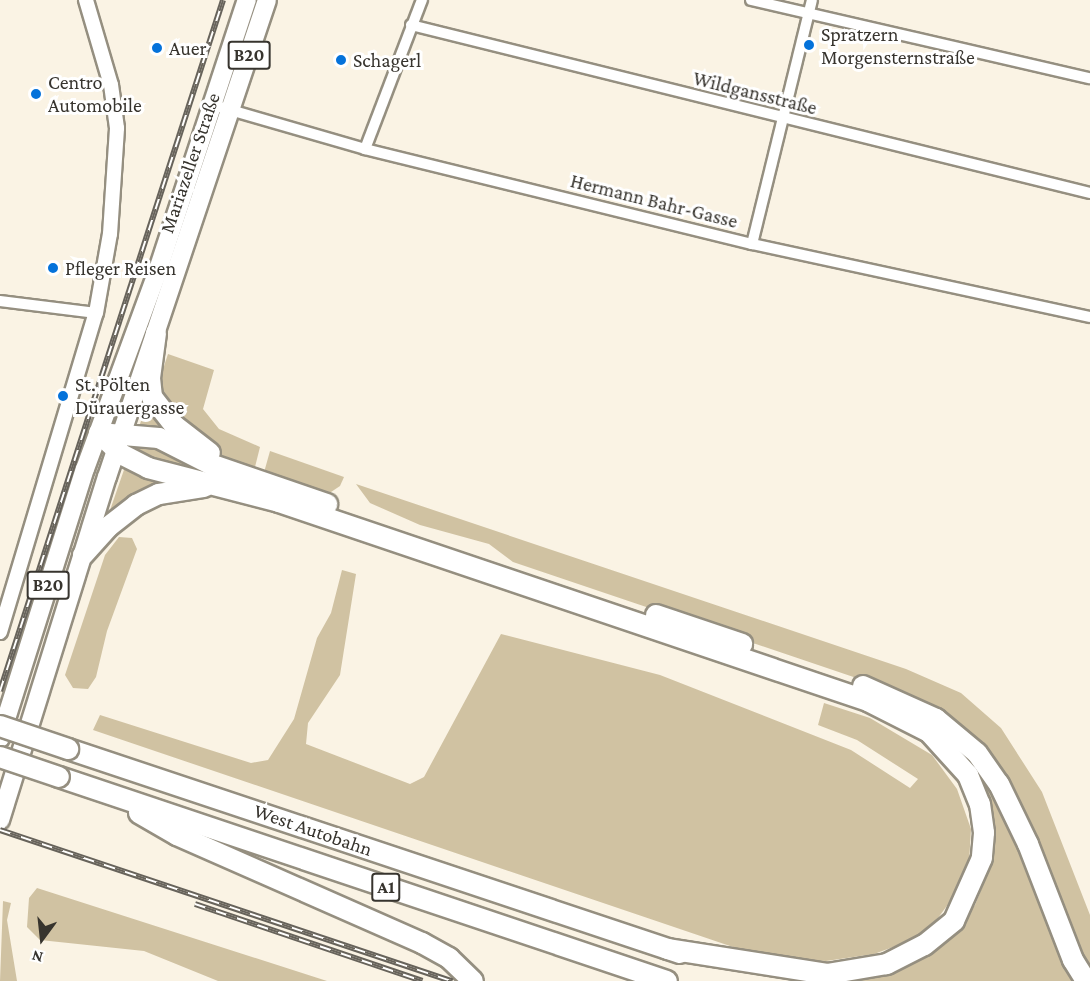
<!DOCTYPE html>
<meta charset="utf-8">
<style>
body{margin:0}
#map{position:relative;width:1090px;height:981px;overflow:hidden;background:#faf3e4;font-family:"Crimson Pro",serif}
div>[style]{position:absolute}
.green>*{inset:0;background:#d0c2a2}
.roads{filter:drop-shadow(2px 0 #958f80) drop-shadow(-2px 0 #958f80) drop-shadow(0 2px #958f80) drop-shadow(0 -2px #958f80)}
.minor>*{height:10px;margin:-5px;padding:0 5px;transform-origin:5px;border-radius:5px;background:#fff}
.tertiary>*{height:14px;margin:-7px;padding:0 7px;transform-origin:7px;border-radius:7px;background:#fff}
.primary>*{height:18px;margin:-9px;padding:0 9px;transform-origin:9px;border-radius:9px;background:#fff}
.motorway>*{height:20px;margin:-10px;padding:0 10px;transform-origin:10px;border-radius:10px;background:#fff}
.rail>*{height:6px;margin-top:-3px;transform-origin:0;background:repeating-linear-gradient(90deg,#fff 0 11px,#67635b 0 22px);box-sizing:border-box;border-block:2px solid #67635b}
.bridges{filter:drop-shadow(2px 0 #958f80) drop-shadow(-2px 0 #958f80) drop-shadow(0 2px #958f80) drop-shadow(0 -2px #958f80)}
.motorway-bridge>*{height:20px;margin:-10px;padding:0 10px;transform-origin:10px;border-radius:10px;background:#fff}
.dots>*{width:16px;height:16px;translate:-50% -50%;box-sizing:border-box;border:3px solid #fff;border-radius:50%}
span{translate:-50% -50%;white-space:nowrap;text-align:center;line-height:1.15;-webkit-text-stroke:6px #fff;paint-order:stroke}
.shield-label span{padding:2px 4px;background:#fff;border:2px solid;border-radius:4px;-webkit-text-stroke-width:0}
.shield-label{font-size:18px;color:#37342e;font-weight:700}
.poi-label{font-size:20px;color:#37342e}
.left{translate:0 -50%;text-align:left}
.street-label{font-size:20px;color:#37342e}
.north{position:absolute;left:12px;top:909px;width:60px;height:60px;-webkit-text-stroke:4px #fff;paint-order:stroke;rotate:195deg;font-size:16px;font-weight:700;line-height:24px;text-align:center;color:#37342e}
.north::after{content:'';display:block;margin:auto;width:21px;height:27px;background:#37342e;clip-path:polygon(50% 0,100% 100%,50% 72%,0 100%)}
</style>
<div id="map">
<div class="green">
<div style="clip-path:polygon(168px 354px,214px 370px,203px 409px,219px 429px,260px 447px,254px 471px,217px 453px,184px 428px,164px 399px,159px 381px)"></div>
<div style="clip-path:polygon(147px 403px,179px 436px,139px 427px)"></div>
<div style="clip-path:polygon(135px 441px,157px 443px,248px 488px,130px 453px)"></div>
<div style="clip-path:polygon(270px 451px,344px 477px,340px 486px,331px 492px,317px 493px,263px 476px)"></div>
<div style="clip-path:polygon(126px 464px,190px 483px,108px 516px)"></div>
<div style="clip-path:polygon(356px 484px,906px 669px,961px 693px,1001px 728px,1042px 792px,1090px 915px,1090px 975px,999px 770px,886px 688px,513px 562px,489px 544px,420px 525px,370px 503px)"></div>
<div style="clip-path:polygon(119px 537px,132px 538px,137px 549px,107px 631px,96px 677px,88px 689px,73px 688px,65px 675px,105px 555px)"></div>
<div style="clip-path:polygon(342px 570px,356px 574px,340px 675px,308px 723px,306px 744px,410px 784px,424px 777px,501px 634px,660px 675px,851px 750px,910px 788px,918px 779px,857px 740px,818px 725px,824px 703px,870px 718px,932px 755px,957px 789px,971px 829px,969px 863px,960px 888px,938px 918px,915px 939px,874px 954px,826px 961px,784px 959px,733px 947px,93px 730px,100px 715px,251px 763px,268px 760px,294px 719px,317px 638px,331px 613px)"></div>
<div style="clip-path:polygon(933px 725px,972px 758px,992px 784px,1078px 981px,849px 981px,908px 963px,955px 929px,975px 905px,984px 883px,991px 853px,990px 816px)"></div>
<div style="clip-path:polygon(37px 888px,327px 981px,218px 981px,144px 951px,40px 940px,27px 927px,29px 898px)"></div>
<div style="clip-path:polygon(3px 901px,11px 903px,7px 920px,17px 981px,0 981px)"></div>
</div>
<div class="roads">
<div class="minor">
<div style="left:751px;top:0;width:348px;rotate:13deg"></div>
<div style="left:411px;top:25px;width:699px;rotate:13.9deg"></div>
<div style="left:213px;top:105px;width:158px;rotate:16.1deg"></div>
<div style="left:365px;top:149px;width:398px;rotate:13.8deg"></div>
<div style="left:752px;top:244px;width:346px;rotate:12.2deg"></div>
<div style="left:365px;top:149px;width:160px;rotate:-69.1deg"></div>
<div style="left:752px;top:244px;width:251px;rotate:-76.2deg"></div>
<div style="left:0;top:301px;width:97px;rotate:7.1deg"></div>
</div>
<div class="tertiary">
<div style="left:0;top:632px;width:333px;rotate:-73.3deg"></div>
<div style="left:96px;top:313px;width:80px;rotate:-80deg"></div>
<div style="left:110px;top:234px;width:106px;rotate:-86.2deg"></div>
<div style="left:117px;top:128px;width:43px;rotate:-97.9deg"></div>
<div style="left:111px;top:85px;width:89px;rotate:-106.4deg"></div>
</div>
<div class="primary">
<div style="left:0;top:738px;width:282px;rotate:-72.5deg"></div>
<div style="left:85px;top:469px;width:206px;rotate:-69.8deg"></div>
<div style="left:156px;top:276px;width:291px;rotate:-71.8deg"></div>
<div style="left:0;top:820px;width:359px;rotate:-72.7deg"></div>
<div style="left:107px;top:477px;width:503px;rotate:-71.46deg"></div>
</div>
<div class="motorway">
<div style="left:156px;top:333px;width:45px;rotate:97.6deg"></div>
<div style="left:150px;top:378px;width:19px;rotate:84deg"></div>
<div style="left:152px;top:397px;width:37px;rotate:52deg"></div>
<div style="left:175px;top:426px;width:44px;rotate:37.6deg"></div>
<div style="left:99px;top:433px;width:30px;rotate:44deg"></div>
<div style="left:121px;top:454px;width:30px;rotate:27deg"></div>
<div style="left:148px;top:468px;width:135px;rotate:14.5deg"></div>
<div style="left:279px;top:502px;width:622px;rotate:18.67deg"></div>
<div style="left:868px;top:701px;width:68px;rotate:26.9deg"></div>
<div style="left:929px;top:732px;width:58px;rotate:47.8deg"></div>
<div style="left:968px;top:775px;width:31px;rotate:68deg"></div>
<div style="left:980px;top:804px;width:29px;rotate:82deg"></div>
<div style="left:984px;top:833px;width:25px;rotate:95deg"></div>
<div style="left:982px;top:858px;width:69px;rotate:114deg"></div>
<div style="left:954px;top:921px;width:38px;rotate:141deg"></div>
<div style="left:924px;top:945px;width:42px;rotate:152.8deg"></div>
<div style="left:887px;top:964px;width:61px;rotate:170.5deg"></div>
<div style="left:827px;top:974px;width:162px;rotate:-171.1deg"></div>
<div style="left:99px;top:433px;width:60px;rotate:4.8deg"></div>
<div style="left:159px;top:438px;width:57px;rotate:27deg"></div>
<div style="left:210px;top:464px;width:124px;rotate:18.9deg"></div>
<div style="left:83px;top:555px;width:38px;rotate:-48deg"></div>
<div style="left:108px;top:527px;width:36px;rotate:-38deg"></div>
<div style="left:136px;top:505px;width:25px;rotate:-26deg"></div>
<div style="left:159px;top:494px;width:46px;rotate:-8.8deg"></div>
<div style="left:656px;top:615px;width:91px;rotate:18.6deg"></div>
<div style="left:863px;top:686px;width:80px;rotate:24.3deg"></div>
<div style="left:936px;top:719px;width:53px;rotate:39.7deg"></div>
<div style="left:977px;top:753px;width:38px;rotate:55deg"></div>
<div style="left:999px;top:784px;width:67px;rotate:64.2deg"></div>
<div style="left:1028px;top:844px;width:124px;rotate:68.8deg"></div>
<div style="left:1073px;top:960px;width:25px;rotate:58deg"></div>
<div style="left:68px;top:749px;width:645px;rotate:18.43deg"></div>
<div style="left:59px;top:777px;width:641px;rotate:18.55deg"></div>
<div style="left:139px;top:813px;width:44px;rotate:30.1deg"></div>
<div style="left:177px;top:835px;width:268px;rotate:23.8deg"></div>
<div style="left:422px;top:943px;width:31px;rotate:29deg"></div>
<div style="left:449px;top:958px;width:33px;rotate:44deg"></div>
</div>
</div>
<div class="rail">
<div style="left:0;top:691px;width:726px;rotate:-72.11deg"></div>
<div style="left:0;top:830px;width:477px;rotate:18.5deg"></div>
<div style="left:195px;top:904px;width:240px;rotate:18.7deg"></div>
</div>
<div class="bridges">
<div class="motorway-bridge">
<div style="left:0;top:726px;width:72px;rotate:18.7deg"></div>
<div style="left:0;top:757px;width:62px;rotate:18.7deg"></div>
</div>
</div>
<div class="dots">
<div style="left:809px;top:45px;background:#0472da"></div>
<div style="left:157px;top:48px;background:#0472da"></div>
<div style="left:341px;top:60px;background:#0472da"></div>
<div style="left:36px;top:94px;background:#0472da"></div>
<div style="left:53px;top:268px;background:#0472da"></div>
<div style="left:63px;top:396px;background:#0472da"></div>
</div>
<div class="shield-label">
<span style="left:249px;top:55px">B20</span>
<span style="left:48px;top:585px">B20</span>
<span style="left:386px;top:887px">A1</span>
</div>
<div class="poi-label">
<span class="left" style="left:821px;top:46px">Spratzern<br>Morgensternstraße</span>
<span class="left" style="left:169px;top:48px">Auer</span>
<span class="left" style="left:353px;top:60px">Schagerl</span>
<span class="left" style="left:48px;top:94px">Centro<br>Automobile</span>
<span class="left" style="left:65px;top:268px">Pfleger Reisen</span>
<span class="left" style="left:75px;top:396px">St. Pölten<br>Dürauergasse</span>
</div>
<div class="street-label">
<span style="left:755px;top:93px;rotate:14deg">Wildgansstraße</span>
<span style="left:190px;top:163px;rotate:-71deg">Mariazeller Straße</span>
<span style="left:654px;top:201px;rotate:14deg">Hermann Bahr-Gasse</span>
<span style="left:313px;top:830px;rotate:19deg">West Autobahn</span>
</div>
<div class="north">N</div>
</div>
